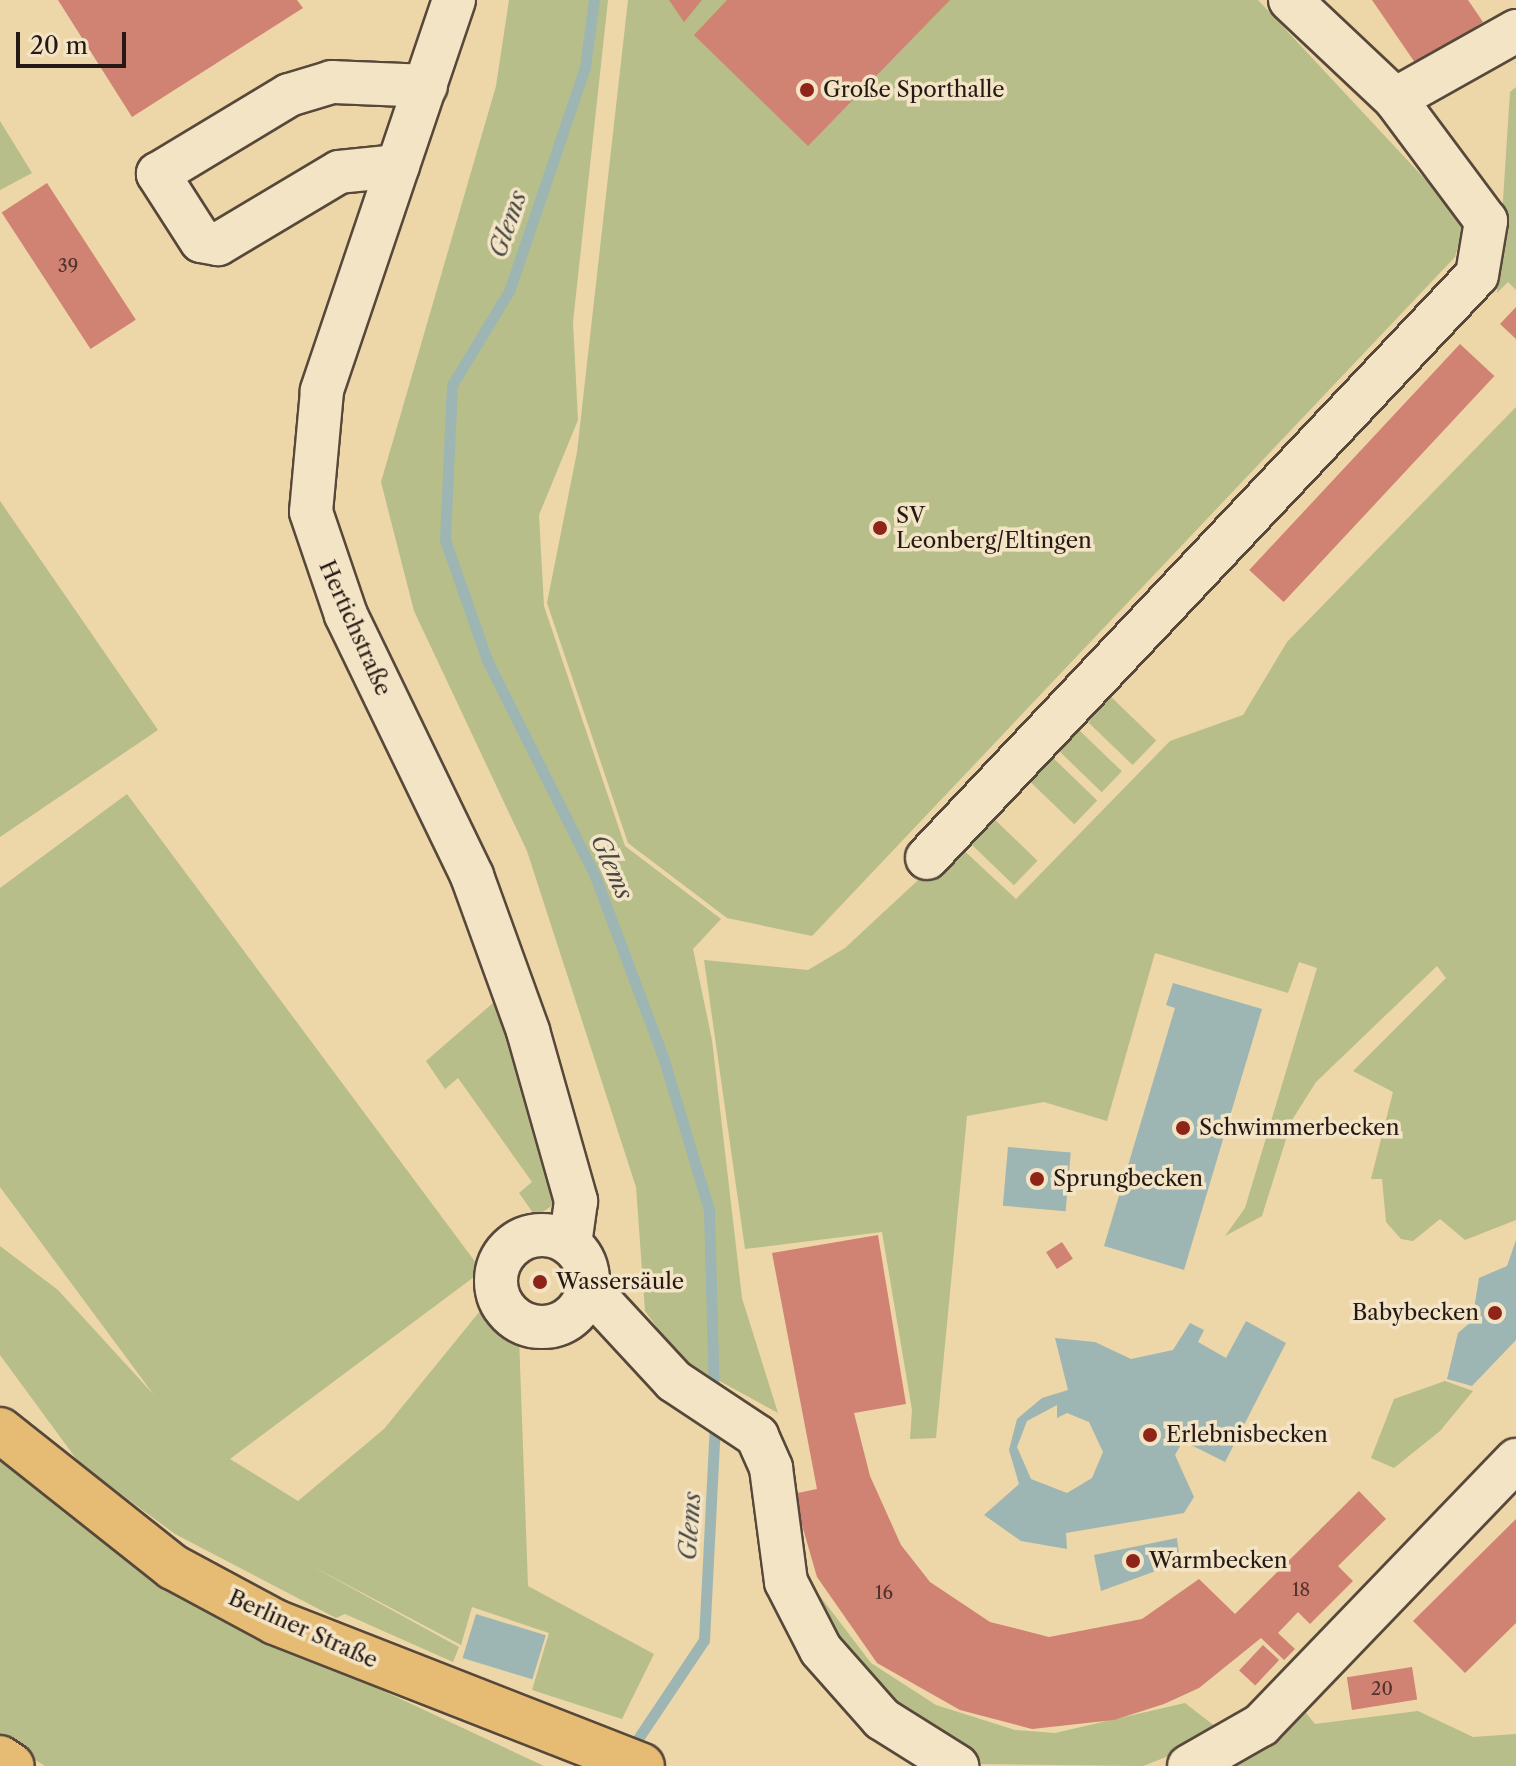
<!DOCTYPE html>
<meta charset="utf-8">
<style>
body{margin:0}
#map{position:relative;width:1516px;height:1766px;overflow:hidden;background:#edd6a8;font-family:"Libre Caslon Text",serif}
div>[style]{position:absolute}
.green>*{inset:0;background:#b7be89;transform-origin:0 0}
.water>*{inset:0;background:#9db6b3;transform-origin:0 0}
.stream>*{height:11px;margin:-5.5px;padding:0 5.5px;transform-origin:5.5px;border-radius:5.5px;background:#9db6b3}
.building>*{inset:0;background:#d08273;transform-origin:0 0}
.roads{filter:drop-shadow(2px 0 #57483a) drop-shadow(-2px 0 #57483a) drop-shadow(0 2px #57483a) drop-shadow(0 -2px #57483a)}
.minor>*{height:42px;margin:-21px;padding:0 21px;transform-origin:21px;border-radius:21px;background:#f3e4c6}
.minor>.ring{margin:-21px;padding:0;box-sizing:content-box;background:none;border:42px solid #f3e4c6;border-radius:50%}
.major>*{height:44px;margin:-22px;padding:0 22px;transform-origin:22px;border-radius:22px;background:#e6bb74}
.highway>*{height:44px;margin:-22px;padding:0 22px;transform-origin:22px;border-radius:22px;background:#e6bb74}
.dots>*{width:22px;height:22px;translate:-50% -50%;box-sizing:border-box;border:4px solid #f3e4c6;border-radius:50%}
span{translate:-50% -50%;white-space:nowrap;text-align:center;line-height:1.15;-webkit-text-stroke:7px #f3e4c6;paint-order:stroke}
.number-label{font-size:18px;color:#50332c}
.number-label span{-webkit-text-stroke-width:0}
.poi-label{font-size:22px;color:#251915}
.left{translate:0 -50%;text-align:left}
.right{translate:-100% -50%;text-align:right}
.street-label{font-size:22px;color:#251915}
.water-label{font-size:24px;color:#494844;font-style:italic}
.scale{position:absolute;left:16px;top:32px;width:110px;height:36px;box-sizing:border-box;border:4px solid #251915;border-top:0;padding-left:10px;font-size:24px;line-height:28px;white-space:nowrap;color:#251915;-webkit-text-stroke:6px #f3e4c6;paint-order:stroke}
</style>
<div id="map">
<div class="green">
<div style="clip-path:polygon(509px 0,608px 0,573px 322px,578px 420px,539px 515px,544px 606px,625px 846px,721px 919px,693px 949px,712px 1040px,742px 1298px,778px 1413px,681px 1360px,645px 1311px,636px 1187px,527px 851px,414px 611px,381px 482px,496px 86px)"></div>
<div style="clip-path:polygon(628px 0,1258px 0,1465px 222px,1455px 257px,812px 936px,727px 918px,628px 843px,547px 603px,577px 452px)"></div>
<div style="clip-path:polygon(1516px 87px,1516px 290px,1508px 282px,1497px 293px,1510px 92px)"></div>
<div style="clip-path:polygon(0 121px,32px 173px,0 190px)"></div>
<div style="clip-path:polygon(1516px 407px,1516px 1220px,1465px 1240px,1440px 1219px,1413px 1241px,1401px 1239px,1386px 1222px,1382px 1179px,1371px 1179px,1393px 1092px,1353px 1071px,1446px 978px,1437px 966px,1316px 1082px,1292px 1120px,1262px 1216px,1225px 1236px,1245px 1208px,1317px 968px,1299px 962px,1288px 993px,1155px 953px,1107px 1121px,1044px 1102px,967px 1116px,936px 1438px,910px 1439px,912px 1410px,882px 1232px,745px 1249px,704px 960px,808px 970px,845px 948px,957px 844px,1016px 899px,1170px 741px,1243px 715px,1287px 642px)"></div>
<div style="clip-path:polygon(0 501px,158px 730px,0 837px)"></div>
<div style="left:1108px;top:694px;width:67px;height:34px;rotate:44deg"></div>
<div style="left:1078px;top:729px;width:61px;height:29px;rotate:44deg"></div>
<div style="left:1049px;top:754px;width:67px;height:33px;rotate:44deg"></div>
<div style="clip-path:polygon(127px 794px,482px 1271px,230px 1459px,298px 1501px,384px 1429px,480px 1311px,519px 1337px,528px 1586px,654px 1654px,622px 1719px,532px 1690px,549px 1633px,472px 1607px,461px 1645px,308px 1564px,459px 1647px,453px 1662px,345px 1614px,336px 1618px,175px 1534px,80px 1464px,0 1355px,0 1246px,58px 1290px,154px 1395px,0 1187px,0 888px)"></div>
<div style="left:990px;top:815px;width:66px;height:34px;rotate:44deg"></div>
<div style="clip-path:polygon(501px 996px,561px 1199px,536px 1217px,519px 1193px,532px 1182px,458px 1078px,445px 1089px,426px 1061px)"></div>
<div style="clip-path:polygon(1445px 1381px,1473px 1391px,1440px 1431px,1394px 1468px,1371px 1458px,1394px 1399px)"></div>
<div style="clip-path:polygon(0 1454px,287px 1646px,544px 1766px,45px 1766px,0 1738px)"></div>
<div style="clip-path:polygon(807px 1579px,871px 1663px,936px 1705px,1015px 1730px,1055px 1733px,1185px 1703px,1225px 1734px,1143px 1766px,979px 1764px,935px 1745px,862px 1685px)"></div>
<div style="clip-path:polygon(1298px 1703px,1315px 1724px,1418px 1711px,1473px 1737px,1516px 1734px,1516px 1766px,1222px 1766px,1245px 1758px)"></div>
</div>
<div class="water">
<div style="clip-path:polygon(1173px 983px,1262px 1009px,1184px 1270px,1104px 1246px,1175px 1008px,1166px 1005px)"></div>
<div style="left:1008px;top:1147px;width:63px;height:59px;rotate:5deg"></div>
<div style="clip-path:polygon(1516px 1240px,1516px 1340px,1472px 1386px,1447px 1379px,1458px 1333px,1472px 1321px,1479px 1278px,1507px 1266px)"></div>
<div style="clip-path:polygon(evenodd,1246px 1321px,1286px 1343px,1225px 1462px,1183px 1441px,1175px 1455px,1194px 1497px,1184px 1513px,1066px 1533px,1067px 1549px,1021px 1541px,984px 1515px,1019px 1484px,1009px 1450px,1017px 1419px,1042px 1398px,1068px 1390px,1055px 1338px,1095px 1342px,1131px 1359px,1173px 1350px,1190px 1323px,1204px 1330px,1198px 1342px,1226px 1358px,1246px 1321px,1057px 1405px,1057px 1418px,1067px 1413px,1089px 1422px,1103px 1452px,1092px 1478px,1067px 1493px,1031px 1479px,1017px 1447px,1027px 1421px,1057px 1405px)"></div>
<div style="clip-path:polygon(1177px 1538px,1179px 1554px,1164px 1568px,1101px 1591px,1094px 1555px)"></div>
<div style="left:476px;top:1614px;width:73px;height:46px;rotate:17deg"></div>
</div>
<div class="stream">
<div style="left:594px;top:0;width:68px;rotate:97.7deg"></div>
<div style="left:585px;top:67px;width:237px;rotate:108.7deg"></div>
<div style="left:509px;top:291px;width:110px;rotate:121.2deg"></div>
<div style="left:452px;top:385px;width:155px;rotate:92.6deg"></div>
<div style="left:445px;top:540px;width:127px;rotate:70.7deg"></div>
<div style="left:487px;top:660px;width:241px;rotate:63.4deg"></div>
<div style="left:595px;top:876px;width:197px;rotate:69.4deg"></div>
<div style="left:664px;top:1060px;width:157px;rotate:73.3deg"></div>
<div style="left:709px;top:1210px;width:186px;rotate:88.5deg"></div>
<div style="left:629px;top:1752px;width:135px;rotate:-56.2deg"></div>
<div style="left:704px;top:1640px;width:219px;rotate:-87.1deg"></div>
</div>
<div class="building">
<div style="clip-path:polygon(58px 0,297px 0,303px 8px,132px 117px)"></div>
<div style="clip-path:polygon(669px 0,702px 0,684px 22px)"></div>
<div style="clip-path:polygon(727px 0,950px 0,808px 146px,694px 35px)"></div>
<div style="clip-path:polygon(1372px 0,1468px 0,1483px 22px,1418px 67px)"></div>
<div style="left:47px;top:183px;width:163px;height:54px;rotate:57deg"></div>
<div style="clip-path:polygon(1516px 307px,1516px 339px,1500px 324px)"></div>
<div style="left:1460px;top:344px;width:47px;height:309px;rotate:43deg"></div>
<div style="clip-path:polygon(878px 1235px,906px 1404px,854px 1413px,870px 1476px,901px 1545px,930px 1582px,990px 1622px,1049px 1637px,1142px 1619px,1199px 1579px,1235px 1614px,1359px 1491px,1386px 1519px,1338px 1566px,1353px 1581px,1310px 1624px,1298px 1612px,1278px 1633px,1295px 1649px,1284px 1660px,1261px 1638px,1199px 1688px,1164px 1704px,1114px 1720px,1032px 1729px,960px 1710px,877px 1663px,817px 1577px,793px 1494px,817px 1489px,772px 1253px)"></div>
<div style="left:1062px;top:1242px;width:20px;height:19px;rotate:57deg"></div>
<div style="clip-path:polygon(1516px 1519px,1516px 1623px,1465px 1673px,1413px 1621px)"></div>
<div style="left:1263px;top:1645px;width:22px;height:35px;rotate:43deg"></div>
<div style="left:1412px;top:1667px;width:33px;height:66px;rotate:81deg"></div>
</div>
<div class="roads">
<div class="minor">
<div style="left:454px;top:0;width:413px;rotate:108.7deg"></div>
<div style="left:322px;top:391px;width:121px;rotate:95.2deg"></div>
<div style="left:311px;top:512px;width:109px;rotate:71.2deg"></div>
<div style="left:346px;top:615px;width:290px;rotate:64.2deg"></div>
<div style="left:472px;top:876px;width:165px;rotate:70.1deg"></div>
<div style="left:528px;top:1031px;width:177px;rotate:74.2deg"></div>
<div style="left:576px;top:1201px;width:43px;rotate:97.9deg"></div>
<div style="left:1290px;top:0;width:144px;rotate:43.3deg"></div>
<div style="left:1395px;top:99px;width:139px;rotate:-29.3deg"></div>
<div style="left:398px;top:166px;width:59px;rotate:174.2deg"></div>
<div style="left:339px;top:172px;width:141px;rotate:149.2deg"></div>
<div style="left:218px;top:244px;width:17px;rotate:-170deg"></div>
<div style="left:201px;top:241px;width:80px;rotate:-122.7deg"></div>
<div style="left:158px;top:174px;width:153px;rotate:-31.1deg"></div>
<div style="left:289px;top:95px;width:45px;rotate:-16.8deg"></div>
<div style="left:332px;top:82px;width:94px;rotate:2.4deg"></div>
<div style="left:927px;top:858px;width:801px;rotate:-46.67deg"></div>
<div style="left:1477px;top:275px;width:55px;rotate:-80.5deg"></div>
<div style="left:1486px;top:221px;width:152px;rotate:-126.7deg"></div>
<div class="ring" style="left:496px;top:1235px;width:50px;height:50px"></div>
<div style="left:588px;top:1288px;width:127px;rotate:47.2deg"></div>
<div style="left:674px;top:1381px;width:100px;rotate:33.5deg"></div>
<div style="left:757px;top:1436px;width:35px;rotate:66deg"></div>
<div style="left:771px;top:1468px;width:115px;rotate:82.5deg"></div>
<div style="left:786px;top:1582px;width:76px;rotate:62.8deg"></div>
<div style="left:821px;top:1650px;width:92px;rotate:48.5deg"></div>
<div style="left:882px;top:1719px;width:89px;rotate:32.1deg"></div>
<div style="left:1189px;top:1766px;width:83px;rotate:-29.7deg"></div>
<div style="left:1261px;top:1725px;width:368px;rotate:-46.1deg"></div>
</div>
<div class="major">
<div style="left:0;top:1430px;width:221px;rotate:38.4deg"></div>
<div style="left:173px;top:1567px;width:116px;rotate:28.3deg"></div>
<div style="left:275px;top:1622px;width:394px;rotate:21.4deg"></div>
</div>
<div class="highway">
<div style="left:0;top:1758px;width:14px;rotate:34deg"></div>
</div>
</div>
<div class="dots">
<div style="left:807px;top:90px;background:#8f2418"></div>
<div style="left:880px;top:528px;background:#8f2418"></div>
<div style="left:1183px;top:1128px;background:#8f2418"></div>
<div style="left:1037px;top:1179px;background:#8f2418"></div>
<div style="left:540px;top:1282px;background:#8f2418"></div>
<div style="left:1495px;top:1313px;background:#8f2418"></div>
<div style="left:1150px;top:1435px;background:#8f2418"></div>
<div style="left:1133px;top:1561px;background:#8f2418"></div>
</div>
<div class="number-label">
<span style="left:68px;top:266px">39</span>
<span style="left:1301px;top:1590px">18</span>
<span style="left:884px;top:1593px">16</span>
<span style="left:1382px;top:1689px">20</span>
</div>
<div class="poi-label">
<span class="left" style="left:823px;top:90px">Große Sporthalle</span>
<span class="left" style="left:896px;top:528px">SV<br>Leonberg/Eltingen</span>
<span class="left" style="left:1199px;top:1128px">Schwimmerbecken</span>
<span class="left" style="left:1053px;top:1179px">Sprungbecken</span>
<span class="left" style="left:556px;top:1282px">Wassersäule</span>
<span class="right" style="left:1479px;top:1313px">Babybecken</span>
<span class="left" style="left:1166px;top:1435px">Erlebnisbecken</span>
<span class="left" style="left:1149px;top:1561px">Warmbecken</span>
</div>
<div class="street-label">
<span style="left:355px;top:628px;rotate:66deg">Hertichstraße</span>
<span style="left:303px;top:1629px;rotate:24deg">Berliner Straße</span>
</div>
<div class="water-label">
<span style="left:508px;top:224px;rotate:-71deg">Glems</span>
<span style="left:612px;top:867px;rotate:66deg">Glems</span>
<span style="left:690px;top:1526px;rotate:-86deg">Glems</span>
</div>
<div class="scale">20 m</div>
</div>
